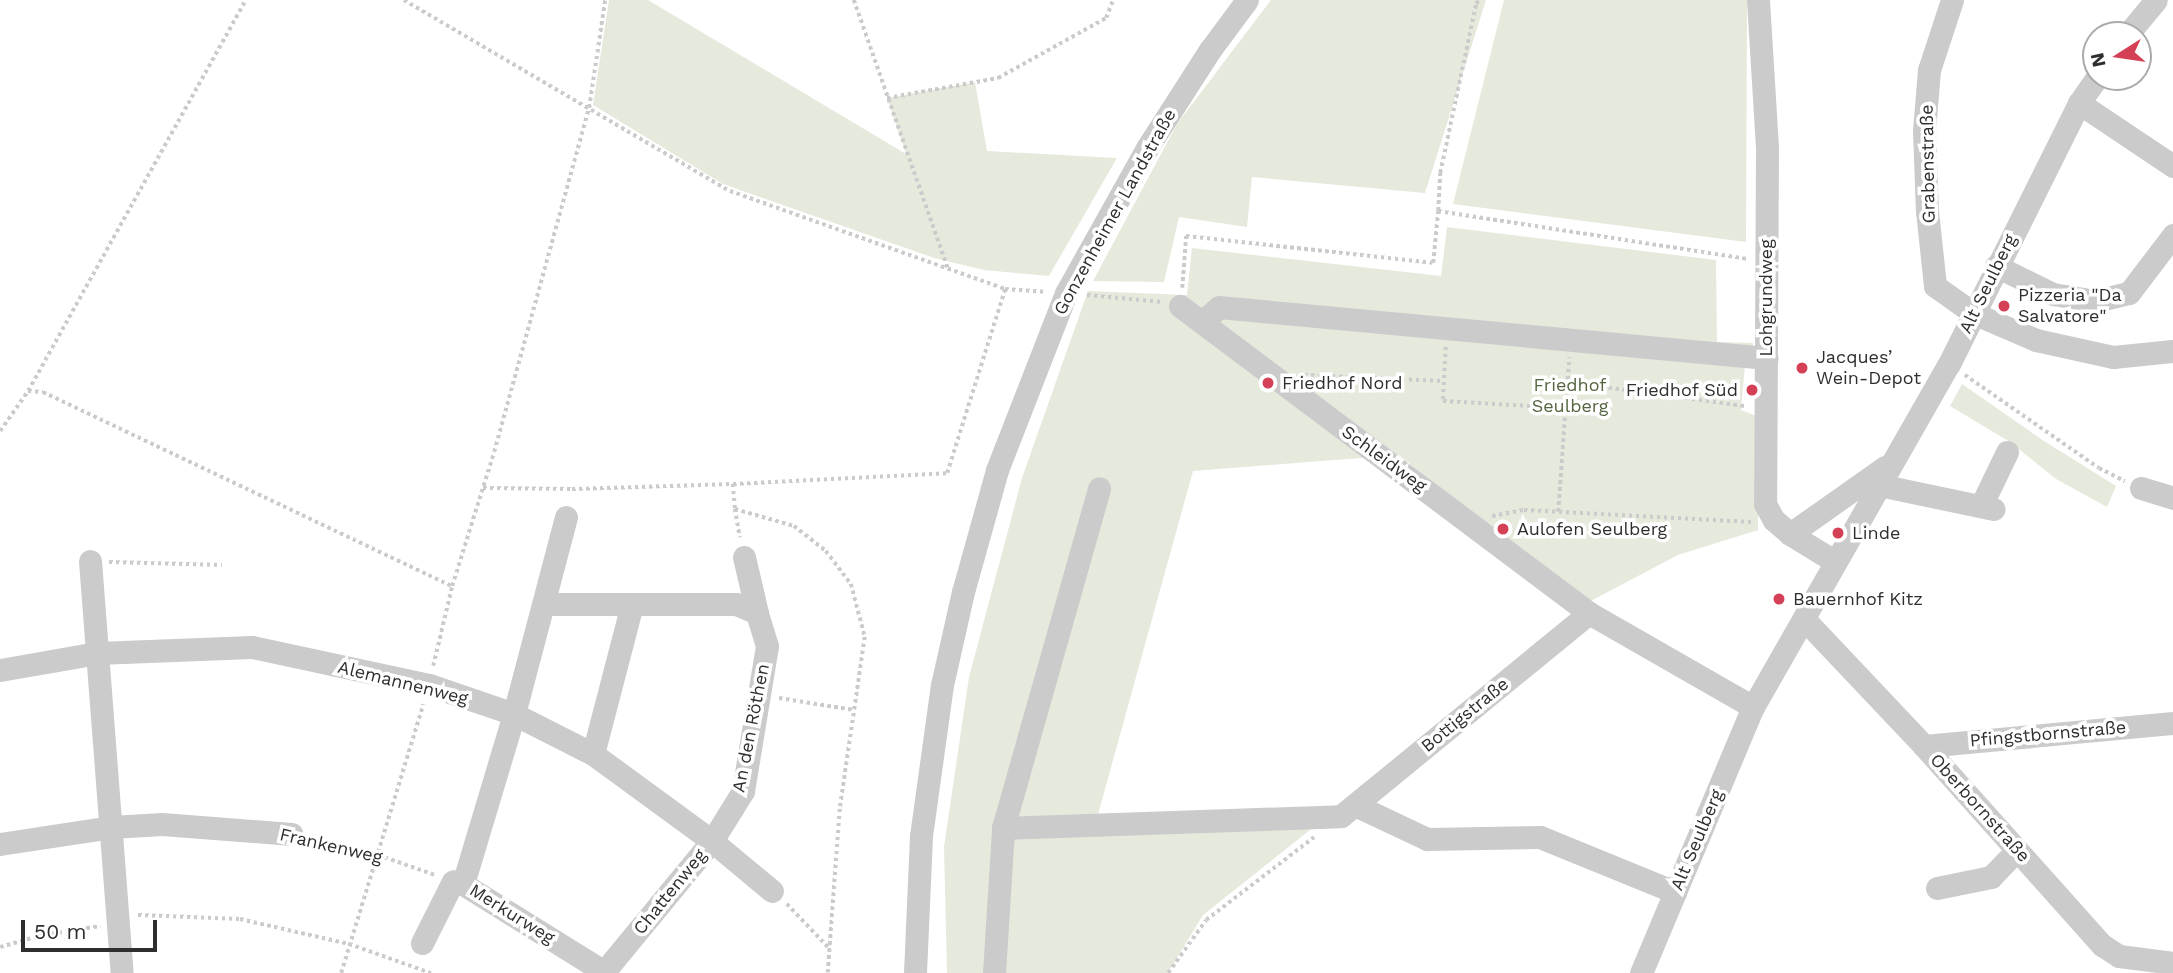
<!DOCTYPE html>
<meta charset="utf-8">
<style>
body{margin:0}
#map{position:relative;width:2173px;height:973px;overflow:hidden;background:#fff;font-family:"Work Sans",sans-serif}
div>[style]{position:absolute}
.green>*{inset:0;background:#e5eadd}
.path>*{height:3.5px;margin-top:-1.75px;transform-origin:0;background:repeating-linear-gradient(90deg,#cbcbcb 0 3.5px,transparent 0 7px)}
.minor>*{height:23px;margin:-11.5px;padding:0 11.5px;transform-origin:11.5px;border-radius:11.5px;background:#cbcbcb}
.dots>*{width:19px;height:19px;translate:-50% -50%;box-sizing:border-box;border:4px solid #fff;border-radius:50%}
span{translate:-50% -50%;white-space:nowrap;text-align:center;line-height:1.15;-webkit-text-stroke:7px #fff;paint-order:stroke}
.street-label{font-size:18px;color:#2e2e2e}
.poi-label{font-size:18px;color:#2e2e2e}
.left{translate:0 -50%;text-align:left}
.right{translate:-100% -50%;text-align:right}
.park-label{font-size:18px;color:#546540}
.north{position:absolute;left:2082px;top:21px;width:70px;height:70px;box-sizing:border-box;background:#fff;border:2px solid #ababab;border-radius:50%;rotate:258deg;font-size:19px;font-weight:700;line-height:28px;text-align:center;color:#2e2e2e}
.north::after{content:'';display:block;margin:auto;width:24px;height:32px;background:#d44055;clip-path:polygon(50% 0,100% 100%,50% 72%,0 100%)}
.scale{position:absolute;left:21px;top:920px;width:136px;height:32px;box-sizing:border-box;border:4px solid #2e2e2e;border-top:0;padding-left:9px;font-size:21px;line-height:24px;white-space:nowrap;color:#2e2e2e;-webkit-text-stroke:5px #fff;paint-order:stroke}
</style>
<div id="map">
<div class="green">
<div style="clip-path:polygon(609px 0,648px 0,906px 154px,887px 98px,975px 82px,987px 151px,1117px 158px,1049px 276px,984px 270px,934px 258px,723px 184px,593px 105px)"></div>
<div style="clip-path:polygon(1271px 0,1486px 0,1425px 193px,1252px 177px,1247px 227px,1179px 217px,1164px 282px,1093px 281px,1177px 124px)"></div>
<div style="clip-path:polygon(1504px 0,1747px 0,1746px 242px,1453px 204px)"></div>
<div style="clip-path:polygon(1447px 227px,1716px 260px,1717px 342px,1753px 343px,1754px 365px,1745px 365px,1741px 410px,1759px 417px,1758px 530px,1678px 555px,1585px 604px,1399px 455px,1193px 471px,1097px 818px,1325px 818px,1203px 915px,1168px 973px,947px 973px,944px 847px,969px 677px,1022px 478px,1088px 291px,1187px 295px,1192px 248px,1441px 276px)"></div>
<div style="clip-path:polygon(1962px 384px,2044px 441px,2116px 486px,2107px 507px,2056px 479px,2010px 442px,1950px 406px)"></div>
</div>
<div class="path">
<div style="left:404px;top:0;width:378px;rotate:30.4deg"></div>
<div style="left:730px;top:191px;width:292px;rotate:19.6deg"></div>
<div style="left:1005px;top:289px;width:39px;rotate:4deg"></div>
<div style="left:854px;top:0;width:285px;rotate:70.7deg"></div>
<div style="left:887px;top:98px;width:113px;rotate:-10.2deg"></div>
<div style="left:998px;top:78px;width:124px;rotate:-29.1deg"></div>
<div style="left:1106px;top:18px;width:19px;rotate:-69deg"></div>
<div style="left:1438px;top:211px;width:38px;rotate:-87deg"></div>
<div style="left:1440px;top:173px;width:173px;rotate:-78deg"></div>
<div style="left:1476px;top:4px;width:5px;rotate:-53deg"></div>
<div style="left:1182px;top:288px;width:52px;rotate:-85.6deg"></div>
<div style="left:1186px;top:236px;width:248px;rotate:6.2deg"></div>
<div style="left:1433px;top:263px;width:52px;rotate:-84.5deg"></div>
<div style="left:1438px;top:211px;width:313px;rotate:8.8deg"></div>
<div style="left:1087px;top:295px;width:76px;rotate:5.3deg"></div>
<div style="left:1446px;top:347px;width:54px;rotate:93.2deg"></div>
<div style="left:1443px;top:401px;width:122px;rotate:3.3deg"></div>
<div style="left:1304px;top:375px;width:140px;rotate:2.5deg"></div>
<div style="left:1965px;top:375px;width:163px;rotate:34.8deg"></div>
<div style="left:2099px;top:468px;width:29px;rotate:27deg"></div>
<div style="left:1567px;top:382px;width:180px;rotate:7.7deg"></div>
<div style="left:28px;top:391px;width:448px;rotate:-60.9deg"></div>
<div style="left:0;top:431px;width:49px;rotate:-55deg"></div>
<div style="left:28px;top:391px;width:15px;rotate:4deg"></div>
<div style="left:43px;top:392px;width:453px;rotate:25.4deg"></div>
<div style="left:733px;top:484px;width:25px;rotate:85deg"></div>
<div style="left:735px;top:509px;width:61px;rotate:16.1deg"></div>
<div style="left:794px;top:526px;width:41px;rotate:38deg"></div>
<div style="left:826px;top:551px;width:41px;rotate:52.9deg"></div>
<div style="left:851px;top:584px;width:55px;rotate:75.2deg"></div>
<div style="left:865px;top:637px;width:174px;rotate:98.3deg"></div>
<div style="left:840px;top:809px;width:164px;rotate:94.2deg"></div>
<div style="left:483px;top:488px;width:89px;rotate:0.6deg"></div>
<div style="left:572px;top:489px;width:161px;rotate:-1.8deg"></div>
<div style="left:733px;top:484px;width:214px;rotate:-2.9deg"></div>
<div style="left:947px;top:473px;width:193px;rotate:-72.5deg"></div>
<div style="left:735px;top:509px;width:29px;rotate:80deg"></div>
<div style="left:1558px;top:512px;width:155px;rotate:-85.9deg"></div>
<div style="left:1492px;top:516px;width:33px;rotate:-11deg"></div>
<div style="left:1524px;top:510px;width:229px;rotate:3deg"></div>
<div style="left:109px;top:562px;width:113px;rotate:1.5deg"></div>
<div style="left:433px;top:666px;width:82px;rotate:-76.6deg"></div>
<div style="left:452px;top:586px;width:140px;rotate:-72.6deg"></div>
<div style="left:494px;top:452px;width:357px;rotate:-74.6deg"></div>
<div style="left:589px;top:108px;width:109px;rotate:-81.6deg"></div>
<div style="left:779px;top:698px;width:76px;rotate:9.1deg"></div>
<div style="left:311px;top:839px;width:69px;rotate:13.4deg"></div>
<div style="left:378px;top:855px;width:60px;rotate:19.3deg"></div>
<div style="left:787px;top:904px;width:61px;rotate:46.3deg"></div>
<div style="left:138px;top:915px;width:102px;rotate:2.2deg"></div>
<div style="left:240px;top:919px;width:112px;rotate:12.9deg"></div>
<div style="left:349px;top:944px;width:87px;rotate:19.5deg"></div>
<div style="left:0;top:947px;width:40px;rotate:-16deg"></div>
<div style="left:38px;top:936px;width:63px;rotate:-9.2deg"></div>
<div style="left:341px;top:973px;width:281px;rotate:-73deg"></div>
<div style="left:1168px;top:973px;width:65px;rotate:-54.4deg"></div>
<div style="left:1206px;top:920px;width:136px;rotate:-37.5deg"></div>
</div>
<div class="minor">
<div style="left:1758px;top:0;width:148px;rotate:86.5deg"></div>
<div style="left:1767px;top:148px;width:356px;rotate:90.3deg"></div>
<div style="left:1765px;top:504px;width:18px;rotate:61deg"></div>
<div style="left:1774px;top:520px;width:21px;rotate:41deg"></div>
<div style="left:1790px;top:534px;width:52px;rotate:31.5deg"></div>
<div style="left:1952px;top:0;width:74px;rotate:108.2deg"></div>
<div style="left:1929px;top:70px;width:61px;rotate:94.7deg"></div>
<div style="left:1924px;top:131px;width:80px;rotate:87.9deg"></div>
<div style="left:1927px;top:211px;width:75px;rotate:83.9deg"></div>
<div style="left:1935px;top:286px;width:47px;rotate:35.4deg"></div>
<div style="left:1973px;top:313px;width:69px;rotate:23.2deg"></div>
<div style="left:2036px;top:340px;width:79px;rotate:12.4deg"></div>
<div style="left:2113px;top:357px;width:60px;rotate:-5.7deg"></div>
<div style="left:2127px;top:35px;width:45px;rotate:-50.4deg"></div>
<div style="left:2079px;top:103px;width:113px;rotate:33.8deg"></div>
<div style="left:1996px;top:266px;width:64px;rotate:26.2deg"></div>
<div style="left:2053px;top:294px;width:44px;rotate:9.2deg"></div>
<div style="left:2096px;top:301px;width:34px;rotate:-14deg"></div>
<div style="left:2129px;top:293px;width:73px;rotate:-52.8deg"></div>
<div style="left:1180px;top:306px;width:511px;rotate:36.89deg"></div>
<div style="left:1589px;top:613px;width:189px;rotate:29.8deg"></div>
<div style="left:1203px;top:321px;width:21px;rotate:-41deg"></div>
<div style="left:1219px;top:307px;width:550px;rotate:5.32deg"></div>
<div style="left:1879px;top:485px;width:117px;rotate:11.8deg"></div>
<div style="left:2141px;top:488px;width:34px;rotate:17deg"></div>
<div style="left:1981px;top:506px;width:60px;rotate:-64.3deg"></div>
<div style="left:566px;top:517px;width:204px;rotate:104.8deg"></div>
<div style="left:514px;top:714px;width:177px;rotate:106.7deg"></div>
<div style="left:463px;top:884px;width:168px;rotate:31.9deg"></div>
<div style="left:1790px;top:534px;width:116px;rotate:-35.2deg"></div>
<div style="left:744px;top:557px;width:57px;rotate:76.9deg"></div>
<div style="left:90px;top:561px;width:413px;rotate:85.6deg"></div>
<div style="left:1804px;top:619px;width:175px;rotate:46.6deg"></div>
<div style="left:1924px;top:746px;width:267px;rotate:48.2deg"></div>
<div style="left:2102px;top:945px;width:20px;rotate:33deg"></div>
<div style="left:2119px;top:956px;width:54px;rotate:7.4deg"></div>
<div style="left:0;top:670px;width:98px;rotate:-9.9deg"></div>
<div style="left:97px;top:653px;width:155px;rotate:-2.2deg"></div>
<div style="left:252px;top:647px;width:181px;rotate:12.1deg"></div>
<div style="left:429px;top:685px;width:90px;rotate:18.8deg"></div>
<div style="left:514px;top:714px;width:89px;rotate:26.9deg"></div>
<div style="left:593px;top:754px;width:147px;rotate:36.2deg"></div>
<div style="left:712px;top:841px;width:59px;rotate:-58.2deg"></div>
<div style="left:743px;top:791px;width:147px;rotate:-80.6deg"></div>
<div style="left:767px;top:646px;width:34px;rotate:-107deg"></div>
<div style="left:757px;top:613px;width:23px;rotate:-157deg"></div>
<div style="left:736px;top:604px;width:192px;rotate:180deg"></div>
<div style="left:1924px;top:746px;width:250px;rotate:-5.3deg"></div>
<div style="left:593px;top:754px;width:155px;rotate:-75.4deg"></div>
<div style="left:1355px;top:805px;width:80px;rotate:25.3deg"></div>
<div style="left:1427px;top:839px;width:113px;rotate:-1deg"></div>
<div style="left:1540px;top:837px;width:146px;rotate:22.2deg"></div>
<div style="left:1003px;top:828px;width:338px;rotate:-2deg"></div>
<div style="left:1341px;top:816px;width:320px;rotate:-39.3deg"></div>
<div style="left:0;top:844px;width:112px;rotate:-8.7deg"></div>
<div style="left:111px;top:827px;width:51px;rotate:-3.4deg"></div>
<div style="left:162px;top:824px;width:130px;rotate:4.4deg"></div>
<div style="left:1937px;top:888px;width:55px;rotate:-11.5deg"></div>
<div style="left:1991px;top:877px;width:37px;rotate:-46deg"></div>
<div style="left:422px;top:943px;width:69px;rotate:-63.4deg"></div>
<div style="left:603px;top:973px;width:171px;rotate:-50.5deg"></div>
<div style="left:712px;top:841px;width:78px;rotate:39.8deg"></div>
<div style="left:915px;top:973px;width:137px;rotate:-87.5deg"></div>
<div style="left:921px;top:836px;width:152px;rotate:-82.1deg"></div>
<div style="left:942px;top:685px;width:95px;rotate:-77.3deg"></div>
<div style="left:963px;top:592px;width:127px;rotate:-74.4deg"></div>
<div style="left:997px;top:470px;width:190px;rotate:-68.7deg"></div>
<div style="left:1066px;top:293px;width:166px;rotate:-60.8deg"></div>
<div style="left:1147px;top:148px;width:117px;rotate:-57.3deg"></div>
<div style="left:1210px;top:50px;width:62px;rotate:-53.5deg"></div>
<div style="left:994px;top:973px;width:145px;rotate:-86.4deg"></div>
<div style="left:1003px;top:828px;width:353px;rotate:-74.2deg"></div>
<div style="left:1641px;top:973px;width:289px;rotate:-67.2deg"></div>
<div style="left:1753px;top:707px;width:395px;rotate:-60.3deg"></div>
<div style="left:1949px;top:364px;width:292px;rotate:-63.5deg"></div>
<div style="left:2079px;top:103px;width:32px;rotate:-55deg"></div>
</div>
<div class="dots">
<div style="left:2004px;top:306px;background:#d44055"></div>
<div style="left:1802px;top:368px;background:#d44055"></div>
<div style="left:1268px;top:383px;background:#d44055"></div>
<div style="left:1752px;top:390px;background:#d44055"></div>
<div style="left:1503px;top:529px;background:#d44055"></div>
<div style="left:1838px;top:533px;background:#d44055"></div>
<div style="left:1779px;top:599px;background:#d44055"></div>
</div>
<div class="street-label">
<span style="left:1928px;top:164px;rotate:-91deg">Grabenstraße</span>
<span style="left:1115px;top:212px;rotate:-61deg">Gonzenheimer Landstraße</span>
<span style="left:1988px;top:284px;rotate:-64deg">Alt Seulberg</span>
<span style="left:1766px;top:298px;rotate:-90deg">Lohgrundweg</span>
<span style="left:1384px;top:459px;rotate:36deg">Schleidweg</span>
<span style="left:403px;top:683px;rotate:14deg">Alemannenweg</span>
<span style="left:1465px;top:715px;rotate:-39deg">Bottigstraße</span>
<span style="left:751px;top:728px;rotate:-79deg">An den Röthen</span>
<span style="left:2048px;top:734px;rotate:-5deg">Pfingstbornstraße</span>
<span style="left:1980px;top:808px;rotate:48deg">Oberbornstraße</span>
<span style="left:1697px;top:840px;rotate:-67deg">Alt Seulberg</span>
<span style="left:331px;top:846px;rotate:13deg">Frankenweg</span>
<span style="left:670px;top:892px;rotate:-51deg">Chattenweg</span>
<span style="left:512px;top:914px;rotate:32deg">Merkurweg</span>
</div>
<div class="poi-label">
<span class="left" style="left:2018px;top:306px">Pizzeria "Da<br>Salvatore"</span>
<span class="left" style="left:1816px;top:368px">Jacques’<br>Wein-Depot</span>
<span class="left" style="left:1282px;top:383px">Friedhof Nord</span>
<span class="right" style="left:1738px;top:390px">Friedhof Süd</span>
<span class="left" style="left:1517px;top:529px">Aulofen Seulberg</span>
<span class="left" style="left:1852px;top:533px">Linde</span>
<span class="left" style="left:1793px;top:599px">Bauernhof Kitz</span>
</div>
<div class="park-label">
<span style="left:1570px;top:396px">Friedhof<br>Seulberg</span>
</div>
<div class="north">N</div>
<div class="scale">50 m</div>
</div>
